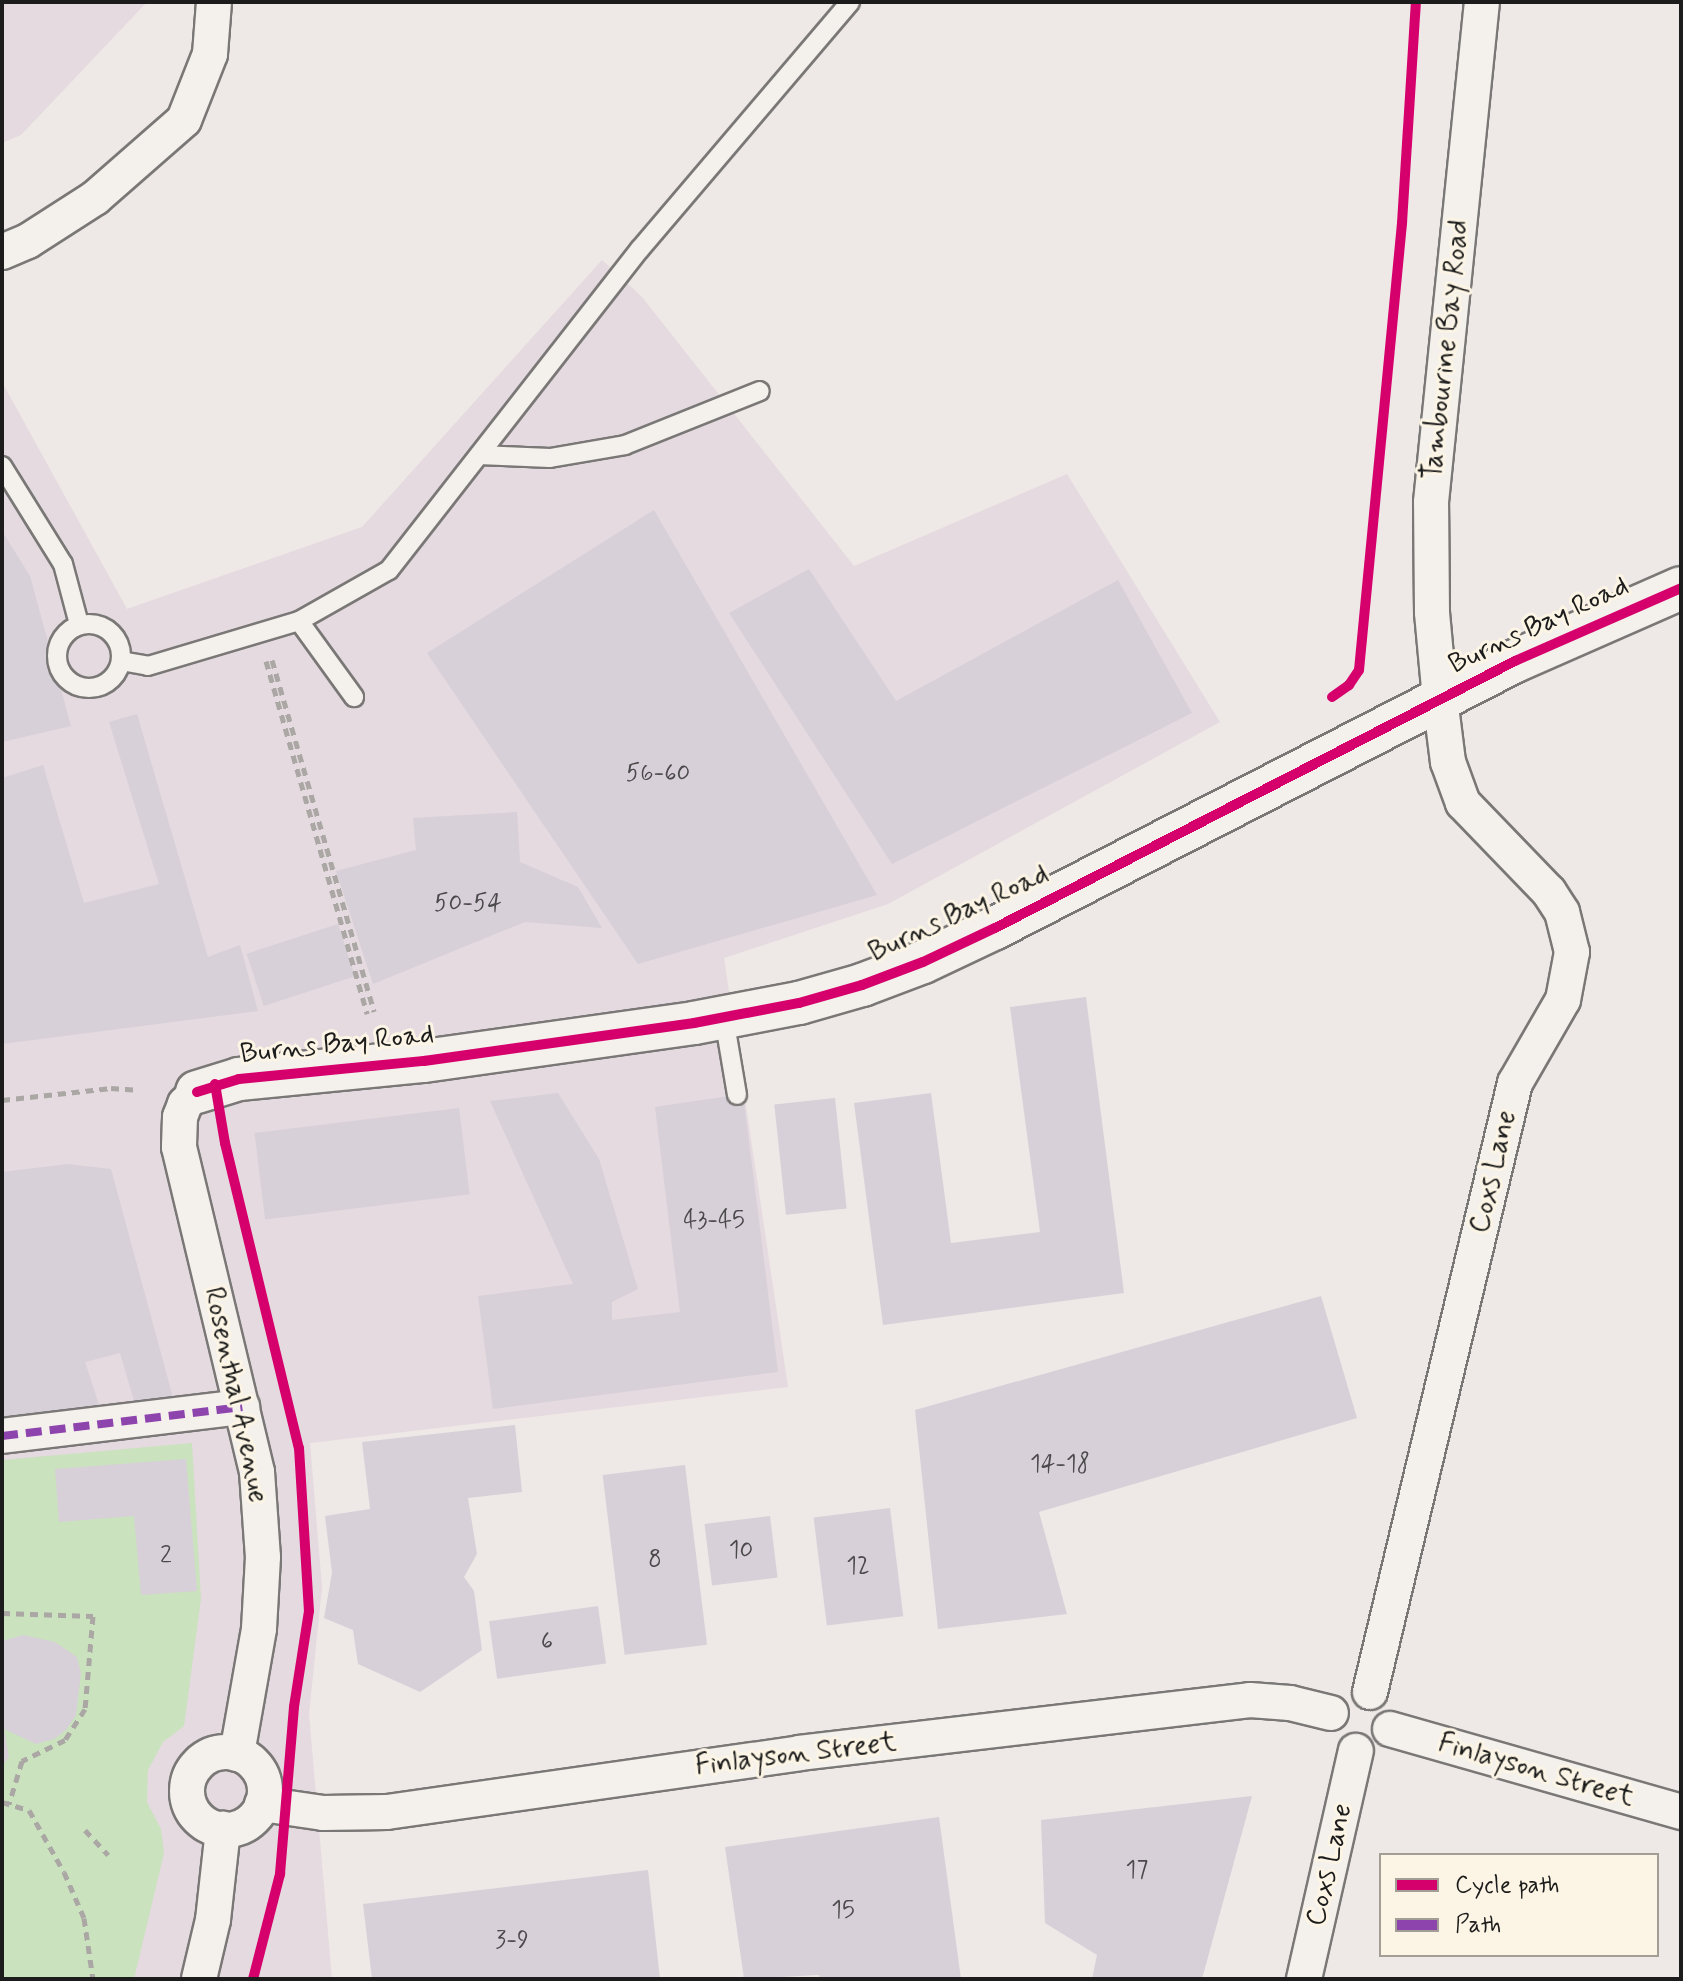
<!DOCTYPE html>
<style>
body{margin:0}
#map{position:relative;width:1683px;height:1981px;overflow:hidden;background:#eee8e6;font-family:Mynerve,sans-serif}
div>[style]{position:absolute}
.built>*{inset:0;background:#e4dadf}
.green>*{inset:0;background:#cae2be}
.building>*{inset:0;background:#d7d0d8;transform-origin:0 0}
.path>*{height:5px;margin-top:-2.5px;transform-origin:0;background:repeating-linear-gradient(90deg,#aaa7a5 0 8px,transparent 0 14px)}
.roads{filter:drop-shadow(2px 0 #7a7877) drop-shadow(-2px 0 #7a7877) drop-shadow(0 2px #7a7877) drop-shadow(0 -2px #7a7877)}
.service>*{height:18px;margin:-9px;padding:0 9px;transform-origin:9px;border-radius:9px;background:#f4f0eb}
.service>.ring{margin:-9px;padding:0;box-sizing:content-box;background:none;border:18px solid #f4f0eb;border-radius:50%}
.minor>*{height:34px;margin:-17px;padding:0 17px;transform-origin:17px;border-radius:17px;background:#f4f0eb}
.minor>.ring{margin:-17px;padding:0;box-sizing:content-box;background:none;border:34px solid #f4f0eb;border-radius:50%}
.tertiary>*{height:42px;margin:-21px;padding:0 21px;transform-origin:21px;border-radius:21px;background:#f4f0eb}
.quiet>*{height:8px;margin-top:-4px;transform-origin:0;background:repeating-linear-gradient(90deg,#8e44ad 0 16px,transparent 0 24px)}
.cycleway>*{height:10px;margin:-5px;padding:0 5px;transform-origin:5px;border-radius:5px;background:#d6006c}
span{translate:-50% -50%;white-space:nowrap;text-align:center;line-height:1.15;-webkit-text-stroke:6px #fcf5e5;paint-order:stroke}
.number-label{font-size:24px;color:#4b494b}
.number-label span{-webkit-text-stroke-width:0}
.street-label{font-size:28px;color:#1c1c1c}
.frame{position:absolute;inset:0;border:4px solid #1c1c1c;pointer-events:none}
.legend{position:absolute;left:1379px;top:1853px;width:280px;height:104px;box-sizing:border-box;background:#fcf5e5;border:2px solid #a29e95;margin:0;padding:10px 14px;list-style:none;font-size:24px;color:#1c1c1c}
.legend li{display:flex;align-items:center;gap:16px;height:40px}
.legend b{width:40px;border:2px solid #a29e95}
</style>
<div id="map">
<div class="built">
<div style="clip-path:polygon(2px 2px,147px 2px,21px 135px,2px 143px)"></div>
<div style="clip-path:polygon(602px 260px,642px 297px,854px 566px,1067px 474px,1220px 722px,888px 904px,724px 958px,788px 1387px,310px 1443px,322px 1587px,309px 1714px,332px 1979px,2px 1979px,2px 382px,127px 609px,362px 527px)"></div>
</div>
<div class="green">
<div style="clip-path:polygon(192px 1443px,201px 1599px,184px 1726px,163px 1742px,148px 1770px,147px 1802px,161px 1829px,164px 1853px,134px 1979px,2px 1979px,2px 1460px)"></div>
</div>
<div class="building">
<div style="clip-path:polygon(654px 510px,877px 895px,638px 964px,427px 653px)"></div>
<div style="clip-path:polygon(2px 531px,30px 576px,71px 726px,2px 742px)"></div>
<div style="clip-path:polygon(809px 569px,896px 701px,1118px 580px,1192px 713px,892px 864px,729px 613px)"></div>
<div style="clip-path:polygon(137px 714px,208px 957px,240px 945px,258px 1011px,2px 1044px,2px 778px,43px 765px,84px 903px,159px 884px,109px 722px)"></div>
<div style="clip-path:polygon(517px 812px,520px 862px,578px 887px,602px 928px,525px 922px,373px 984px,336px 871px,416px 850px,413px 818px)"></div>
<div style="left:338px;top:924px;width:55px;height:96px;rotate:72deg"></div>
<div style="clip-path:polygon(1086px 997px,1124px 1293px,883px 1325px,854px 1103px,931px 1093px,951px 1243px,1040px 1232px,1010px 1007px)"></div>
<div style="clip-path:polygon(558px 1093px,599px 1159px,638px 1289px,612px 1302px,612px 1320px,680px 1312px,655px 1107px,743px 1094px,778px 1372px,493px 1409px,478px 1296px,573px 1284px,490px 1101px)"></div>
<div style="left:835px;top:1098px;width:111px;height:61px;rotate:84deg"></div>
<div style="left:459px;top:1108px;width:87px;height:206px;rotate:83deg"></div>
<div style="clip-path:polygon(68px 1164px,111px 1169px,175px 1405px,137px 1411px,120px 1353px,85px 1362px,101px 1411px,2px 1425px,2px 1172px)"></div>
<div style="clip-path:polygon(1321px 1296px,1357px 1418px,1039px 1512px,1067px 1614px,938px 1629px,915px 1410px)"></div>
<div style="clip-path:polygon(515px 1425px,522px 1492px,468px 1498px,477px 1554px,464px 1577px,474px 1591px,482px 1650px,420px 1692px,358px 1664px,353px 1630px,324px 1618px,332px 1573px,325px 1516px,370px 1509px,362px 1442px)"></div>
<div style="clip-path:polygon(186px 1459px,197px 1591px,141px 1595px,134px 1516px,59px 1522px,55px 1469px)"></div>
<div style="left:685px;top:1465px;width:181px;height:83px;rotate:83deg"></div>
<div style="left:890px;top:1508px;width:109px;height:77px;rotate:83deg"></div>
<div style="left:770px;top:1516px;width:62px;height:66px;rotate:83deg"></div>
<div style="left:598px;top:1606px;width:58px;height:110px;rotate:82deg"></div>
<div style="clip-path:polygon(23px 1635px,55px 1642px,77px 1657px,81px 1673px,76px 1715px,66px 1730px,54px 1739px,36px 1744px,4px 1729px,9px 1757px,2px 1766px,2px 1641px)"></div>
<div style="clip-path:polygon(1252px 1796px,1202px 1979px,1092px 1979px,1097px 1955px,1045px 1923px,1041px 1820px)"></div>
<div style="clip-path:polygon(939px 1817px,961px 1979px,820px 1979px,819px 1975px,744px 1979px,725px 1847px)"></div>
<div style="clip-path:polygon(648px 1870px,660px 1979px,372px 1979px,363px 1904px)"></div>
</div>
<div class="path">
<div style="left:272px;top:660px;width:366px;rotate:73.8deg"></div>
<div style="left:266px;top:661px;width:367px;rotate:74deg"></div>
<div style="left:2px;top:1100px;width:110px;rotate:-6.3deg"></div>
<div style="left:111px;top:1088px;width:26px;rotate:4deg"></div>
<div style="left:2px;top:1613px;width:91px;rotate:1.9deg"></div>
<div style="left:93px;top:1616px;width:93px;rotate:94.9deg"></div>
<div style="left:85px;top:1709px;width:37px;rotate:123deg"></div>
<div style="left:65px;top:1740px;width:48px;rotate:154deg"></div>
<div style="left:22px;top:1761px;width:45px;rotate:106.8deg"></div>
<div style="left:2px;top:1802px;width:28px;rotate:17deg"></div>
<div style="left:29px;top:1810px;width:71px;rotate:60.6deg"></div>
<div style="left:64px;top:1872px;width:50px;rotate:66.5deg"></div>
<div style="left:84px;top:1918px;width:62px;rotate:81.6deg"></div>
<div style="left:85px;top:1830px;width:34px;rotate:47deg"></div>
</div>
<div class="roads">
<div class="service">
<div style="left:479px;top:455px;width:71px;rotate:2.4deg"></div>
<div style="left:550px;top:458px;width:76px;rotate:-9.8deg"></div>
<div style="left:625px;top:445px;width:145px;rotate:-21.8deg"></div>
<div style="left:2px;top:466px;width:115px;rotate:58.1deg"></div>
<div style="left:63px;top:564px;width:62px;rotate:75.1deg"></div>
<div style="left:299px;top:621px;width:94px;rotate:54.1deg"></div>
<div class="ring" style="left:57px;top:624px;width:46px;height:46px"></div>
<div style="left:121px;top:661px;width:27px;rotate:10deg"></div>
<div style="left:148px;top:666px;width:158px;rotate:-16.6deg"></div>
<div style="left:299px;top:621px;width:103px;rotate:-29.5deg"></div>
<div style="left:389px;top:570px;width:407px;rotate:-52deg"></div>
<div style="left:640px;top:249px;width:324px;rotate:-49.6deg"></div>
<div style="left:724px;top:1018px;width:78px;rotate:80.4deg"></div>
</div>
<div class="minor">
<div style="left:2px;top:252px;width:28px;rotate:-23deg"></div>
<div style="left:28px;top:241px;width:80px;rotate:-32.7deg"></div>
<div style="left:95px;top:198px;width:118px;rotate:-41.2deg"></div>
<div style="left:184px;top:120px;width:71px;rotate:-68.5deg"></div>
<div style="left:210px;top:54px;width:52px;rotate:-85.6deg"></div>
<div style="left:197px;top:1092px;width:17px;rotate:135deg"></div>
<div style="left:185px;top:1104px;width:14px;rotate:111deg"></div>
<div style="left:180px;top:1117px;width:30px;rotate:92deg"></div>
<div style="left:179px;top:1147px;width:334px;rotate:76.5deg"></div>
<div style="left:257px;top:1472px;width:85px;rotate:86deg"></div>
<div style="left:263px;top:1557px;width:72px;rotate:93.2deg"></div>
<div style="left:259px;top:1629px;width:127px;rotate:100deg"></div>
<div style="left:2px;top:1436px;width:242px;rotate:-6.9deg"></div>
<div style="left:1370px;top:1692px;width:626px;rotate:-76.61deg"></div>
<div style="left:1515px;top:1083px;width:96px;rotate:-60deg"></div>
<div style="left:1563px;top:1000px;width:49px;rotate:-79.4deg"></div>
<div style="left:1572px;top:952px;width:41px;rotate:-104deg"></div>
<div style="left:1562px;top:912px;width:24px;rotate:-123deg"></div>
<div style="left:1549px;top:892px;width:124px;rotate:-134deg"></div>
<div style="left:1463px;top:803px;width:44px;rotate:-110.1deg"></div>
<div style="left:1448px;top:762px;width:64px;rotate:-97.2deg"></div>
<div style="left:1440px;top:699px;width:87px;rotate:-95.3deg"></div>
<div style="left:1432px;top:612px;width:110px;rotate:-90.5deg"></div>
<div style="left:1431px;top:502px;width:503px;rotate:-84.18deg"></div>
<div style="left:1390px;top:1729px;width:303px;rotate:15.9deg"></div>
<div class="ring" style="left:187px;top:1752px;width:44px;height:44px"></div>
<div style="left:262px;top:1804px;width:62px;rotate:8.4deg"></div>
<div style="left:323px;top:1813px;width:64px;rotate:-0.9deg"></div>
<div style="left:387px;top:1812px;width:416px;rotate:-8.1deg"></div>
<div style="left:799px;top:1753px;width:454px;rotate:-6.7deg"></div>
<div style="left:1250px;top:1700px;width:40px;rotate:4.3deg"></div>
<div style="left:1290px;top:1703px;width:42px;rotate:13.7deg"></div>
<div style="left:199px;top:1979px;width:61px;rotate:-76.7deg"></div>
<div style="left:213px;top:1920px;width:92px;rotate:-83.7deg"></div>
<div style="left:1304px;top:1979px;width:234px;rotate:-77.2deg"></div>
</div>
<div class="tertiary">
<div style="left:197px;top:1092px;width:44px;rotate:-17.2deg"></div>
<div style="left:239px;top:1079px;width:186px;rotate:-5.6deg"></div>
<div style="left:424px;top:1061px;width:273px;rotate:-8deg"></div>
<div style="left:694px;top:1023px;width:107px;rotate:-10.8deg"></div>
<div style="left:799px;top:1003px;width:66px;rotate:-15.9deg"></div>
<div style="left:862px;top:985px;width:65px;rotate:-20.7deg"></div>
<div style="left:923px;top:962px;width:80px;rotate:-25.3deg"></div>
<div style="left:995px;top:928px;width:585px;rotate:-27.18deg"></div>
<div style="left:1515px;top:661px;width:181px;rotate:-23.7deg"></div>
</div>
</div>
<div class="quiet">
<div style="left:2px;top:1436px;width:242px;rotate:-6.9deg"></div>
</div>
<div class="cycleway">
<div style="left:1332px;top:697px;width:21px;rotate:-35deg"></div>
<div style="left:1349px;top:685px;width:18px;rotate:-56deg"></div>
<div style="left:1359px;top:670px;width:449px;rotate:-84.5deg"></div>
<div style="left:1402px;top:223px;width:221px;rotate:-86.4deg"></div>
<div style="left:215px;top:1084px;width:60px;rotate:80.4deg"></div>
<div style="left:225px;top:1143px;width:314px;rotate:76.4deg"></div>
<div style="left:299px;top:1448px;width:163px;rotate:86.5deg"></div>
<div style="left:309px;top:1611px;width:97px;rotate:98.9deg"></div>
<div style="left:294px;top:1707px;width:168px;rotate:94.8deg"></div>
<div style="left:280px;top:1874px;width:108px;rotate:104.4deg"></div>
<div style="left:197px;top:1092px;width:44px;rotate:-17.2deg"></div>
<div style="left:239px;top:1079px;width:186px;rotate:-5.6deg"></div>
<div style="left:424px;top:1061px;width:273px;rotate:-8deg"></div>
<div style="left:694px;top:1023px;width:107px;rotate:-10.8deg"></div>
<div style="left:799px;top:1003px;width:66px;rotate:-15.9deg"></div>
<div style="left:862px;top:985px;width:65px;rotate:-20.7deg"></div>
<div style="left:923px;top:962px;width:80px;rotate:-25.3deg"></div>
<div style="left:995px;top:928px;width:585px;rotate:-27.18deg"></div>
<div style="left:1515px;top:661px;width:181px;rotate:-23.7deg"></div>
</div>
<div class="number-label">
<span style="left:658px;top:774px">56-60</span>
<span style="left:468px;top:904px">50-54</span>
<span style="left:714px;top:1221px">43-45</span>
<span style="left:1060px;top:1465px">14-18</span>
<span style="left:741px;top:1551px">10</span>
<span style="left:166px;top:1556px">2</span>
<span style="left:655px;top:1560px">8</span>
<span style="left:858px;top:1567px">12</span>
<span style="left:547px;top:1642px">6</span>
<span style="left:1137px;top:1871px">17</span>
<span style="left:843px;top:1911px">15</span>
<span style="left:512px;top:1941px">3-9</span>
</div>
<div class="street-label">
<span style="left:1447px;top:350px;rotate:-84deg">Tambourine Bay Road</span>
<span style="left:1539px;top:626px;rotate:-25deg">Burns Bay Road</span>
<span style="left:959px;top:914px;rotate:-25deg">Burns Bay Road</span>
<span style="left:337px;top:1045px;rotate:-6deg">Burns Bay Road</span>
<span style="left:1494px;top:1172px;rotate:-77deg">Coxs Lane</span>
<span style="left:235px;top:1395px;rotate:78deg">Rosenthal Avenue</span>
<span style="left:796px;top:1755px;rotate:-7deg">Finlayson Street</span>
<span style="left:1536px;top:1771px;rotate:16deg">Finlayson Street</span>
<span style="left:1330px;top:1865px;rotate:-77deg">Coxs Lane</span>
</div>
<div class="frame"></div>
<ul class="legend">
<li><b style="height:10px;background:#d6006c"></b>Cycle path</li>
<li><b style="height:10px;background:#8e44ad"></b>Path</li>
</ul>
</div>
